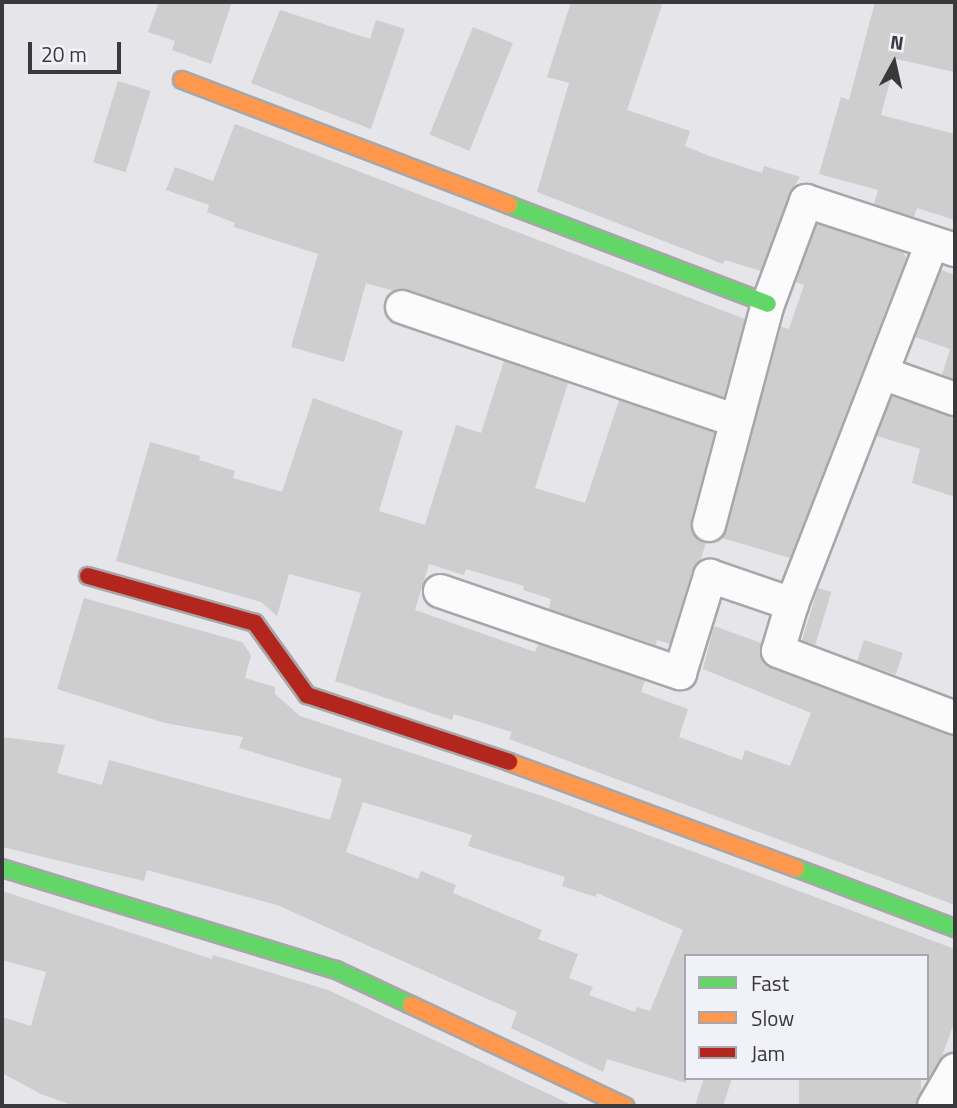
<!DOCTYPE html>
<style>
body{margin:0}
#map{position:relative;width:957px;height:1108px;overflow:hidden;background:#e5e5ea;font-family:"Titillium Web",sans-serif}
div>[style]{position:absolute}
.building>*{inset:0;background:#cececf;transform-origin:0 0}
.roads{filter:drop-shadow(2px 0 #a7a7aa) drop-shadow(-2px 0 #a7a7aa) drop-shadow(0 2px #a7a7aa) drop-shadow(0 -2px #a7a7aa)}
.street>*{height:32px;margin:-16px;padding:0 16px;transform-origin:16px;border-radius:16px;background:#fbfbfc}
.fast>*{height:16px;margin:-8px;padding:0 8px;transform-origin:8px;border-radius:8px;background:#63d668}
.slow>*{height:16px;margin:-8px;padding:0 8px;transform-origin:8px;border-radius:8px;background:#ff974d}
.jam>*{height:16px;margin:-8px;padding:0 8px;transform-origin:8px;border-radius:8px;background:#b3261e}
span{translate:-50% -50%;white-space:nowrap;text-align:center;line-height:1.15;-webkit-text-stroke:5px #f1f1fa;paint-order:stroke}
.frame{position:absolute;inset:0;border:4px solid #39393c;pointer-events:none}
.legend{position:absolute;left:684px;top:954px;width:245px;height:126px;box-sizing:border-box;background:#f1f1fa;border:2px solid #a7a7ae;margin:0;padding:9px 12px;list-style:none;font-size:21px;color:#39393c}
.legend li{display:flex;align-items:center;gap:14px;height:35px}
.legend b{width:35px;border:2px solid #a7a7ae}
.north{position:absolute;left:859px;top:28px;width:70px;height:70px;-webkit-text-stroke:5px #f1f1fa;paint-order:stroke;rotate:8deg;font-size:19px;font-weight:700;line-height:28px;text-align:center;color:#39393c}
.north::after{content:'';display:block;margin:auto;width:24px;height:32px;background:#39393c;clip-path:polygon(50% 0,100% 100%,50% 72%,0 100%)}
.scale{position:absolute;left:28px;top:42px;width:93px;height:32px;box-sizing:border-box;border:4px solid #39393c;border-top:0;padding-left:9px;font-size:21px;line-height:24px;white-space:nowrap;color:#39393c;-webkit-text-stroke:5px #f1f1fa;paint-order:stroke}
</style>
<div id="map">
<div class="building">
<div style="clip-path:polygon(159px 2px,232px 2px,211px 64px,172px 50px,175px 41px,148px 32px)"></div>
<div style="clip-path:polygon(571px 2px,663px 2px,627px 110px,690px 131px,685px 146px,712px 157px,762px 173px,764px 166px,800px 177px,789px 195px,761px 271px,725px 260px,723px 264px,537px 192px,569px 83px,547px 77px)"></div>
<div style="clip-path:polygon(875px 2px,955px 2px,955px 72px,896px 59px,881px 115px,955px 134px,955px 220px,917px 208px,914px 217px,874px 204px,878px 190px,819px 174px,841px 97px,849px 100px)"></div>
<div style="clip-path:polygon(280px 10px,370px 39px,376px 20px,405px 29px,371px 129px,251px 83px)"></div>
<div style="left:473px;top:27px;width:43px;height:116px;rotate:22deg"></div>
<div style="left:118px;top:81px;width:34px;height:85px;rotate:17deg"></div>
<div style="clip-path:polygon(235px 124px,745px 319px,724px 397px,408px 290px,394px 291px,366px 283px,344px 362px,291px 347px,318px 254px,234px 227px,235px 223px,207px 212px,209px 205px,166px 190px,175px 167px,213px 181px)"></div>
<div style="clip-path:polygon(817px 224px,903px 252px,906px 258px,790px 558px,722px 538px,781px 327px,789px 329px,804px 285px,796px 282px)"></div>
<div style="clip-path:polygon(941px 270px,955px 275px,955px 380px,942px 375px,950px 349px,915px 337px)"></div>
<div style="clip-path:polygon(504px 361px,568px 383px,535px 488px,585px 503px,619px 400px,715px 433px,691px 521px,696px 537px,706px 543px,700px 561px,692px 571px,670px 644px,657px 640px,656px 645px,549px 609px,551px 599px,523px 590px,524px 586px,466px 569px,464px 575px,429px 564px,415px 610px,535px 652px,538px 644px,645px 680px,641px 692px,688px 709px,679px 737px,742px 760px,745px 750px,790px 766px,811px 713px,703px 669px,714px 626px,761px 643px,760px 655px,771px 668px,955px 736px,955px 905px,509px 739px,512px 732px,454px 714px,452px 720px,335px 681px,361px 593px,289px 574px,277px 616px,261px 602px,116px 561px,150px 442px,200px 456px,199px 460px,235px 471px,233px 478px,282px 492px,313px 398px,403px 431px,379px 511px,425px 525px,456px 425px,481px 433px)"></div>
<div style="clip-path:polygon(892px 396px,955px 417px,955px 497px,912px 483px,920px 449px,877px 436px)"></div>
<div style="left:818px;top:588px;width:14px;height:55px;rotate:17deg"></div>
<div style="clip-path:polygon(evenodd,84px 598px,242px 642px,251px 655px,245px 678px,275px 687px,275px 694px,300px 716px,551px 799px,955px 949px,955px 1020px,941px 1059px,927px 1081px,927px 956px,686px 956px,686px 1083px,607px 1059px,603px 1072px,511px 1028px,517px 1012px,277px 905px,147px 870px,144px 881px,2px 847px,2px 737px,65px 745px,57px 773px,102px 785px,109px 760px,330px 820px,342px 779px,239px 748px,243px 737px,165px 723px,57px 689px,84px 598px,363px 802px,472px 835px,468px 846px,565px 877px,562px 886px,596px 897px,597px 893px,683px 930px,650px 1011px,637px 1007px,635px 1012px,589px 995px,593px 987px,569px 978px,578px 954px,538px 939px,542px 930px,453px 893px,456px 885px,421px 871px,418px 879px,346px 852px,363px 802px)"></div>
<div style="left:864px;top:640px;width:41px;height:23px;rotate:18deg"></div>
<div style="clip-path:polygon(2px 891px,212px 959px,213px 955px,328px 990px,574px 1106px,74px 1106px,41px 1094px,2px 1073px,2px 1017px,31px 1026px,46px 972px,2px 960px)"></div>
<div style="clip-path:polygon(704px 1078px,732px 1078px,723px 1106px,695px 1106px)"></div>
<div style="left:799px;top:1078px;width:122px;height:28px"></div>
</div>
<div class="roads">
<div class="street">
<div style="left:932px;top:243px;width:387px;rotate:111.2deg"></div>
<div style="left:792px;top:604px;width:49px;rotate:106.6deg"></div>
<div style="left:778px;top:651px;width:189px;rotate:20.7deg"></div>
<div style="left:402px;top:307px;width:353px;rotate:18.8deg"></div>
<div style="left:882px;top:373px;width:77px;rotate:19.6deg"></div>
<div style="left:709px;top:525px;width:229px;rotate:-75.1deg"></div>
<div style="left:768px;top:304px;width:110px;rotate:-69.7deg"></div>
<div style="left:806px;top:201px;width:157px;rotate:18.2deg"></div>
<div style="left:440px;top:591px;width:254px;rotate:18.9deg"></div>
<div style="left:680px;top:673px;width:102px;rotate:-72.8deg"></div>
<div style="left:710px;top:576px;width:87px;rotate:18.9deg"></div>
<div style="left:934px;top:1106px;width:42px;rotate:-59.7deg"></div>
</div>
<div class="fast">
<div style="left:509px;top:205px;width:277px;rotate:20.9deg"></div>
<div style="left:2px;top:868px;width:349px;rotate:17deg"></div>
<div style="left:336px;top:970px;width:83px;rotate:25deg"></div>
<div style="left:796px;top:868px;width:170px;rotate:20.7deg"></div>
</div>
<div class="slow">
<div style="left:182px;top:80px;width:350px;rotate:20.9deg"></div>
<div style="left:509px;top:762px;width:306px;rotate:20.3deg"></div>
<div style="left:411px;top:1005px;width:237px;rotate:25.3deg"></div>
</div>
<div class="jam">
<div style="left:88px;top:576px;width:173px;rotate:15.7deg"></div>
<div style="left:255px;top:623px;width:89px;rotate:54.2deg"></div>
<div style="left:307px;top:695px;width:213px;rotate:18.3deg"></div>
</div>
</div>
<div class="frame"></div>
<ul class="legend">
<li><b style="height:9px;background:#63d668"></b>Fast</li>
<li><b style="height:9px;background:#ff974d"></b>Slow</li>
<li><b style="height:9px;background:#b3261e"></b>Jam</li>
</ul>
<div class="north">N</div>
<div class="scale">20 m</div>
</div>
